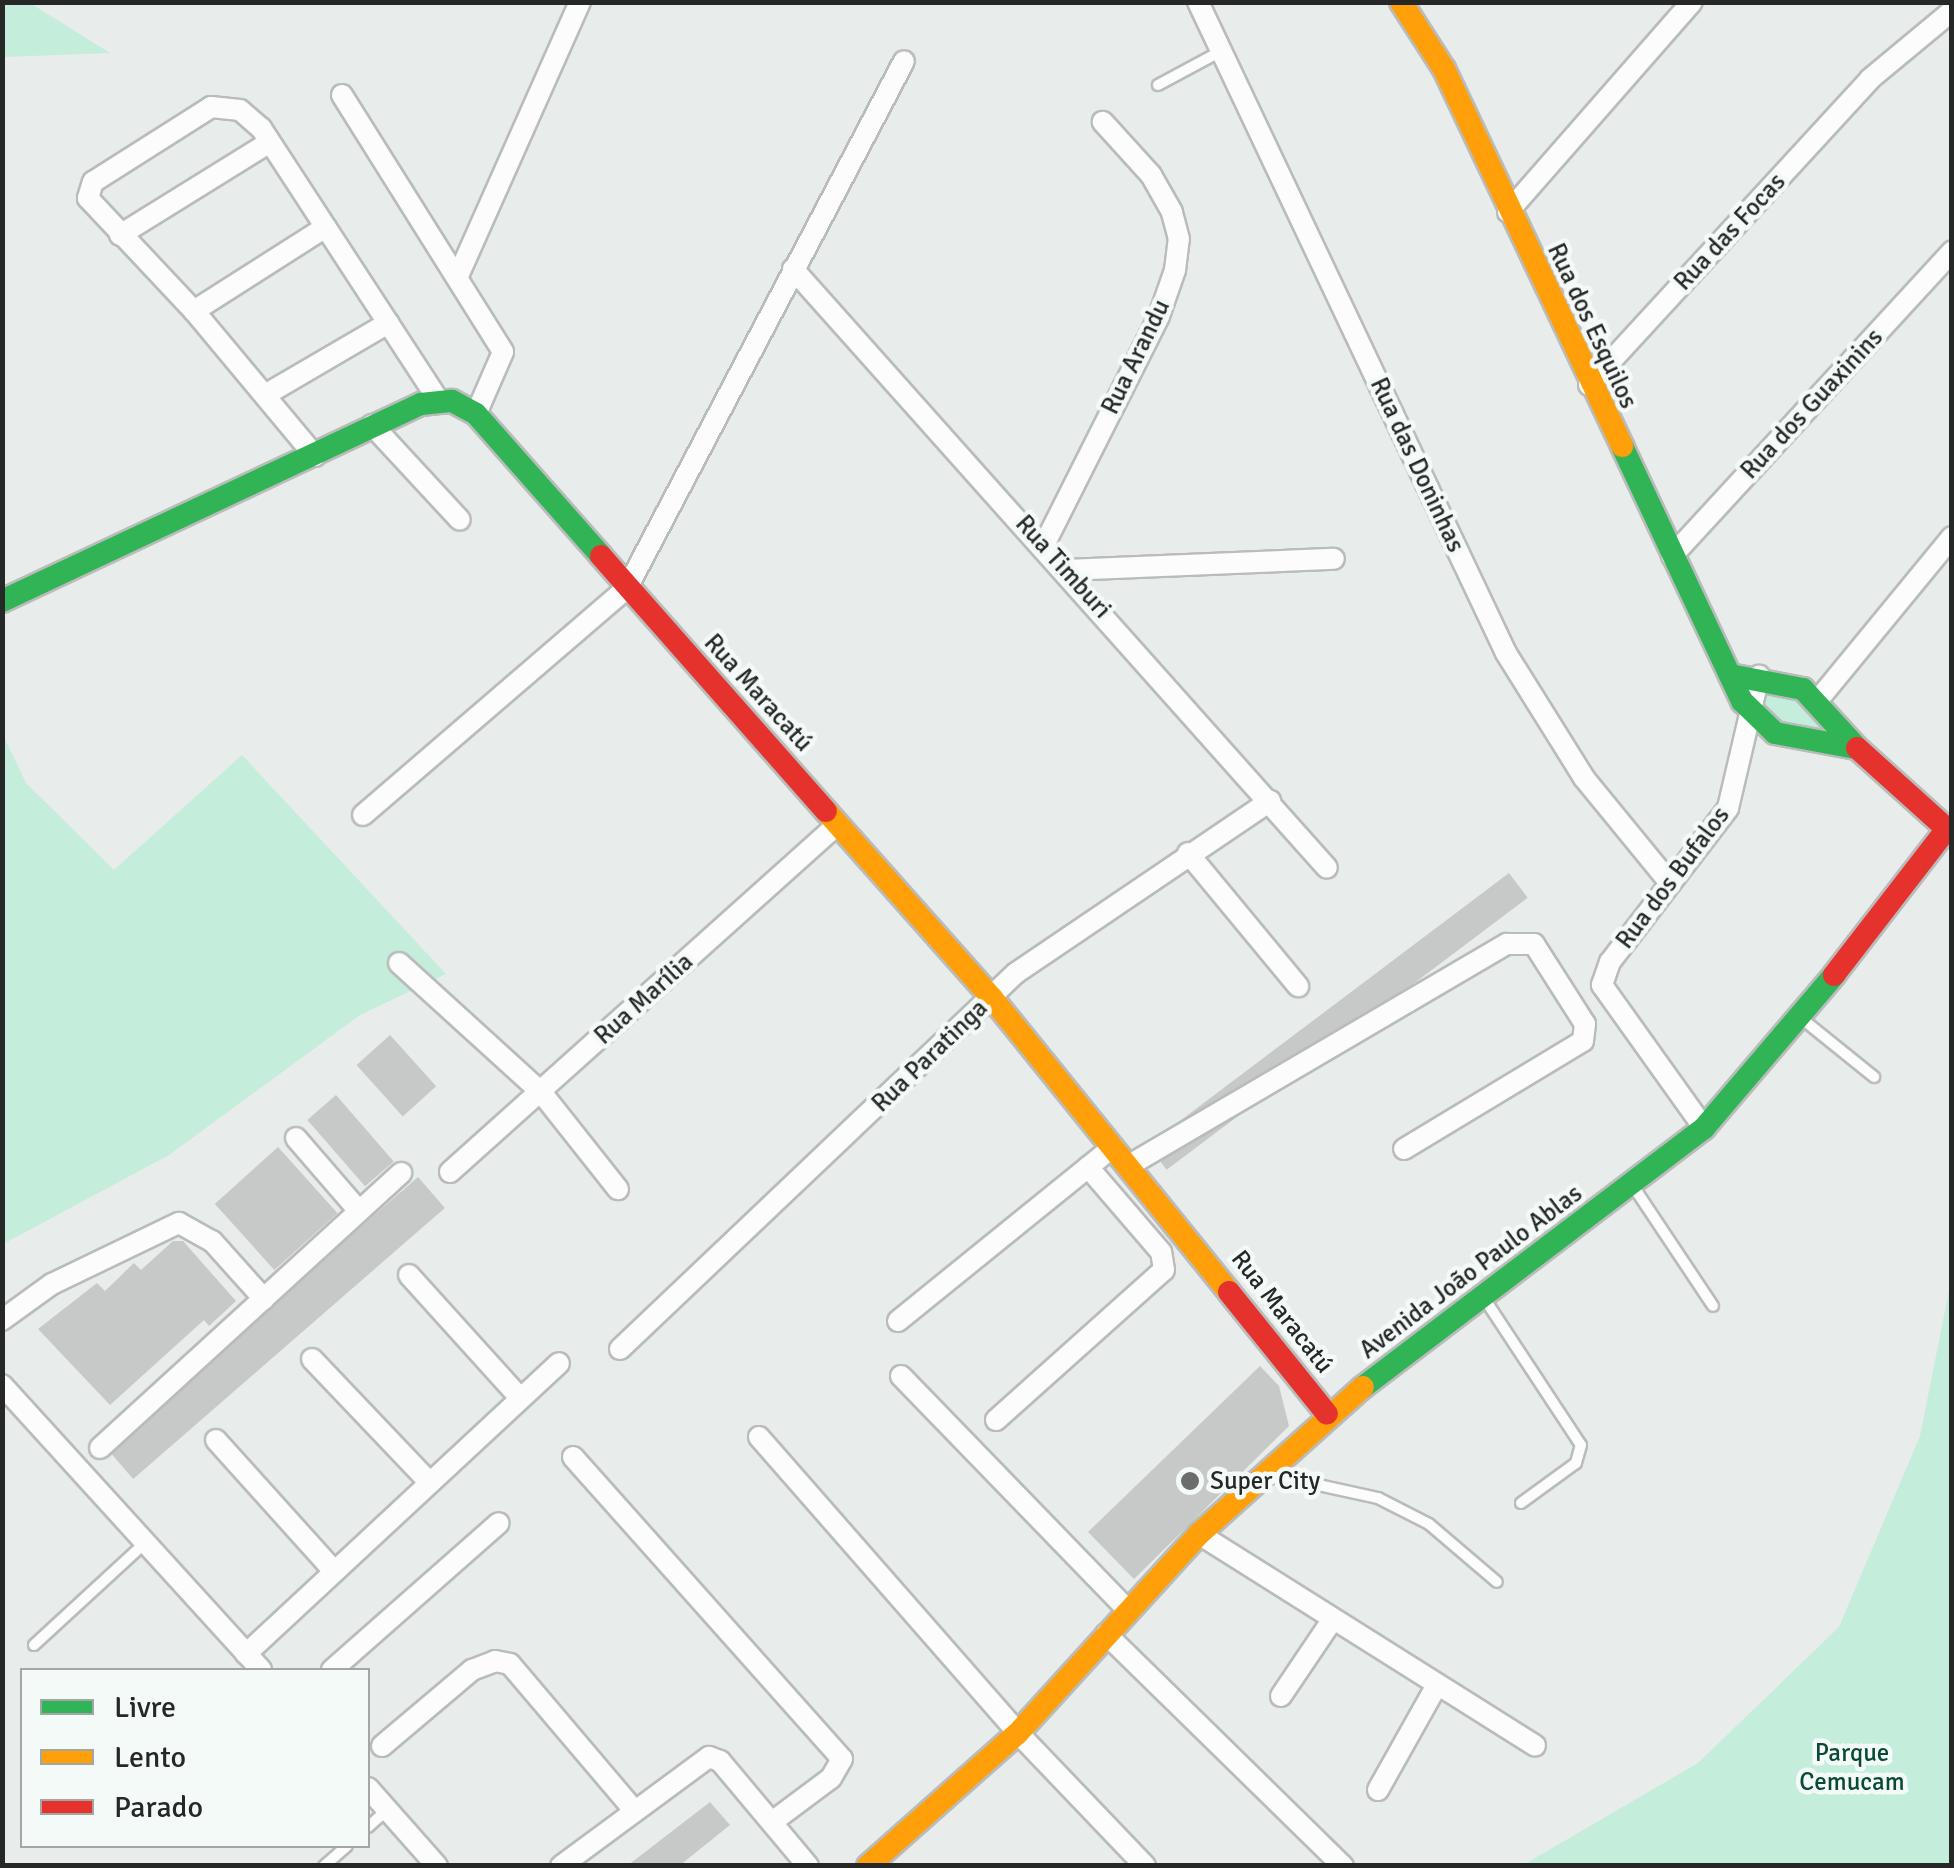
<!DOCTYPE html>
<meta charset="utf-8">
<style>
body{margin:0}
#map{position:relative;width:1954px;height:1868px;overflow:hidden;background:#e8ecea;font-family:Signika,sans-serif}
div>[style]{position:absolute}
.green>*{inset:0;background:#c4eddb}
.building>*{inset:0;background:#c7c9c8;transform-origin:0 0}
.roads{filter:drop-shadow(2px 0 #b9bcbb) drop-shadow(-2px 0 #b9bcbb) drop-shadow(0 2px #b9bcbb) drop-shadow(0 -2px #b9bcbb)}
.lane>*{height:10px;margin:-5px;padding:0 5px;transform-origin:5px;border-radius:5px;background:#fcfcfc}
.street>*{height:20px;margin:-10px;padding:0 10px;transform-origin:10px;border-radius:10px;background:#fcfcfc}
.fast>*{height:22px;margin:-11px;padding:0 11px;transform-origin:11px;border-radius:11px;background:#30b455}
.slow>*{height:22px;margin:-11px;padding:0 11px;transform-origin:11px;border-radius:11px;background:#ff9f0a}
.jam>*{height:22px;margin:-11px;padding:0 11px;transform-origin:11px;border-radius:11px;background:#e5322d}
.dots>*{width:28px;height:28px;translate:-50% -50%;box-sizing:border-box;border:5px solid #f4faf7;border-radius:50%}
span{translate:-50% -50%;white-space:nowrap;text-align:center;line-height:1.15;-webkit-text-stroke:9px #f4faf7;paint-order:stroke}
.street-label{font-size:25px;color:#262827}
.poi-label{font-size:25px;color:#262827}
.left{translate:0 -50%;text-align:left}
.park-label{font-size:25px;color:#094a36}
.frame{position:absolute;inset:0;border:5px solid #262827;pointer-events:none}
.legend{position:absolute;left:20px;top:1668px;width:350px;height:180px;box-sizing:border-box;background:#f4faf7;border:2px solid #a2a6a4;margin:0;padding:12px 18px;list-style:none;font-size:30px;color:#262827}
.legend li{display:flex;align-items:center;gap:20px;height:50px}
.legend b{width:50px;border:2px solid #a2a6a4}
</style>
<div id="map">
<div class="green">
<div style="clip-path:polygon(2px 3px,30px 3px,110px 53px,3px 57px)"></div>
<div style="clip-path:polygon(1780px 689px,1826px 718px,1815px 736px,1762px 712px,1764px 694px)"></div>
<div style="clip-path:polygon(2px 733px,26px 783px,114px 870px,242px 755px,446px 974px,360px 1015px,169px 1155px,3px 1244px)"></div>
<div style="clip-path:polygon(1951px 1281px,1951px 1865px,1523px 1865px,1698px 1763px,1839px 1627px,1920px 1436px)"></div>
</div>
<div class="building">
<div style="left:1509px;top:873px;width:31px;height:452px;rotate:53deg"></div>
<div style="left:390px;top:1035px;width:69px;height:45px;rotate:48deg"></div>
<div style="left:336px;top:1095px;width:88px;height:38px;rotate:49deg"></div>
<div style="left:278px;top:1147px;width:89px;height:85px;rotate:48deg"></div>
<div style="left:418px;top:1177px;width:41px;height:413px;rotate:49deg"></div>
<div style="clip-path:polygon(173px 1241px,183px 1241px,236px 1301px,209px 1326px,204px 1320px,110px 1405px,38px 1329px,97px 1283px,105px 1291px,134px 1263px,141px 1270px)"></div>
<div style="clip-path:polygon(1260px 1366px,1279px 1386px,1289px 1426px,1134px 1579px,1088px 1532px)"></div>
<div style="clip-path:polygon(710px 1802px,730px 1825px,679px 1866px,627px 1866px)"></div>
</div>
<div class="roads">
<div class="lane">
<div style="left:1158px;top:85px;width:74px;rotate:-28.3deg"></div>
<div style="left:1801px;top:1018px;width:94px;rotate:38.9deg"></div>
<div style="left:1633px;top:1186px;width:144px;rotate:56.3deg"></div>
<div style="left:1484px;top:1298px;width:176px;rotate:56.6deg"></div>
<div style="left:1581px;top:1445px;width:19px;rotate:106deg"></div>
<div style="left:1576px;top:1463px;width:68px;rotate:144deg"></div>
<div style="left:1268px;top:1474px;width:113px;rotate:12.3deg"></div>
<div style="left:1378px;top:1498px;width:57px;rotate:27deg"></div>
<div style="left:1429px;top:1524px;width:89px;rotate:40.5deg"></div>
<div style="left:34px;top:1645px;width:151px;rotate:-42.6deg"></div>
<div style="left:368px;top:1827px;width:25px;rotate:-42deg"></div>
<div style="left:324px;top:1866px;width:30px;rotate:-41deg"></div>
</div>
<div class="street">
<div style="left:1198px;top:2px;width:720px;rotate:64.68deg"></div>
<div style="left:1506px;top:653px;width:147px;rotate:58deg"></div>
<div style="left:1584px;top:778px;width:136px;rotate:50.7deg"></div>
<div style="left:342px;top:95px;width:303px;rotate:57.9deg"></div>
<div style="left:503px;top:352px;width:68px;rotate:113.5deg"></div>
<div style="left:1508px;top:212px;width:279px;rotate:-48.8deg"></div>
<div style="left:120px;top:235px;width:176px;rotate:-31.8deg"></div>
<div style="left:793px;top:269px;width:802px;rotate:48.28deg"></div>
<div style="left:458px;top:276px;width:300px;rotate:-66deg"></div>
<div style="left:194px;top:311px;width:156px;rotate:-32.5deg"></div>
<div style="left:1589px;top:385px;width:415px;rotate:-47.4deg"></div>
<div style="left:1870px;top:79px;width:107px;rotate:-39.7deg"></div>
<div style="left:265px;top:395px;width:143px;rotate:-30.3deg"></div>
<div style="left:372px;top:425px;width:129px;rotate:47.2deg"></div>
<div style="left:315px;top:456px;width:189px;rotate:-129.8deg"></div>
<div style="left:194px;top:311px;width:155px;rotate:-133.2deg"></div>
<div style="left:88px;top:198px;width:17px;rotate:-73deg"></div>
<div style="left:93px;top:182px;width:140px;rotate:-32.4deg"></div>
<div style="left:211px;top:107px;width:29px;rotate:6deg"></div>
<div style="left:240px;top:110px;width:28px;rotate:41deg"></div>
<div style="left:261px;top:128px;width:325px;rotate:56.9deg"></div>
<div style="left:1044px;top:545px;width:256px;rotate:-63.3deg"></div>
<div style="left:1159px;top:316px;width:49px;rotate:-70.8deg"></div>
<div style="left:1175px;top:270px;width:31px;rotate:-83deg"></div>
<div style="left:1179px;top:239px;width:28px;rotate:-105deg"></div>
<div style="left:1172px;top:212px;width:43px;rotate:-119.6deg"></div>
<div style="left:1151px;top:175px;width:72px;rotate:-132.2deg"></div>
<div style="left:1672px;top:556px;width:414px;rotate:-47.4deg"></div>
<div style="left:1066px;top:570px;width:268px;rotate:-2.4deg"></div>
<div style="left:1818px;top:700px;width:211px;rotate:-50.6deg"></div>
<div style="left:363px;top:815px;width:348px;rotate:-40.7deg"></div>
<div style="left:627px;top:588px;width:595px;rotate:-62.27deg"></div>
<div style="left:1188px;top:853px;width:173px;rotate:50.4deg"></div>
<div style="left:399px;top:963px;width:192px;rotate:42.3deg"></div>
<div style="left:541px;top:1092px;width:124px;rotate:51.6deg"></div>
<div style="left:1704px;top:1128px;width:176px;rotate:-125.5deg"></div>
<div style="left:1602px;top:985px;width:24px;rotate:-71deg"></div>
<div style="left:1610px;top:962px;width:194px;rotate:-52.5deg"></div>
<div style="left:1728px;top:808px;width:136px;rotate:-76.8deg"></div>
<div style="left:296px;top:1138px;width:96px;rotate:49.2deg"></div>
<div style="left:1128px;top:1166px;width:439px;rotate:-30.4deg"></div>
<div style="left:1507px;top:944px;width:27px"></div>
<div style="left:1534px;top:944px;width:95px;rotate:57.5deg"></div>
<div style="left:1585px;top:1024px;width:17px;rotate:97deg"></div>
<div style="left:1583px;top:1041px;width:209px;rotate:148.9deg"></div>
<div style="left:450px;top:1172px;width:521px;rotate:-41.89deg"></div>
<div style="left:409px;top:1275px;width:166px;rotate:47.9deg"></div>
<div style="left:2px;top:1320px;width:62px;rotate:-35.8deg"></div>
<div style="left:52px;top:1284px;width:141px;rotate:-25.7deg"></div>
<div style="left:179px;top:1223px;width:38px;rotate:29deg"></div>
<div style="left:212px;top:1241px;width:78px;rotate:48.1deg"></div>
<div style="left:898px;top:1321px;width:277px;rotate:-39deg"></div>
<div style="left:620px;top:1349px;width:546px;rotate:-43.52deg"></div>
<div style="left:1016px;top:973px;width:307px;rotate:-34.1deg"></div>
<div style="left:312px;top:1359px;width:170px;rotate:46.4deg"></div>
<div style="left:901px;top:1376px;width:326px;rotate:45.9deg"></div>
<div style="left:2px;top:1385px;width:385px;rotate:47.7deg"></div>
<div style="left:996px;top:1420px;width:225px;rotate:-41.8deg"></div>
<div style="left:1164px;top:1270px;width:18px;rotate:-99deg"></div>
<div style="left:1161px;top:1252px;width:112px;rotate:-130.7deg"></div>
<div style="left:759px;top:1437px;width:393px;rotate:48.8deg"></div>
<div style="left:1018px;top:1733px;width:184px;rotate:46.3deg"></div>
<div style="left:216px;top:1440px;width:176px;rotate:48deg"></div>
<div style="left:100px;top:1448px;width:408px;rotate:-42.4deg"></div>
<div style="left:573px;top:1457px;width:404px;rotate:48.3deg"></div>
<div style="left:842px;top:1759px;width:22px;rotate:120deg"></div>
<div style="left:831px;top:1778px;width:74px;rotate:143.3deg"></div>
<div style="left:1199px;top:1534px;width:397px;rotate:32.2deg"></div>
<div style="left:1106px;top:1634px;width:332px;rotate:44.4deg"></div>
<div style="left:246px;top:1654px;width:427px;rotate:-42.9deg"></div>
<div style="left:332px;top:1670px;width:222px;rotate:-41.4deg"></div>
<div style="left:1281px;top:1696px;width:93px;rotate:-56deg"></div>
<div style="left:382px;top:1746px;width:118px;rotate:-40.2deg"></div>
<div style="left:472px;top:1670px;width:25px;rotate:-21deg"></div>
<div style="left:495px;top:1661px;width:15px;rotate:11deg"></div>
<div style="left:510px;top:1664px;width:190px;rotate:49.7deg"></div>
<div style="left:368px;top:1788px;width:104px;rotate:48.5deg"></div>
<div style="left:1378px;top:1790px;width:120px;rotate:-60.7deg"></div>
<div style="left:561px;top:1866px;width:184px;rotate:-36.4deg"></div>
<div style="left:709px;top:1757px;width:12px;rotate:20deg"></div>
<div style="left:720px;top:1761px;width:137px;rotate:50deg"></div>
</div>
<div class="fast">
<div style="left:1622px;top:446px;width:282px;rotate:64.8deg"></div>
<div style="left:1742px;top:701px;width:46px;rotate:44.1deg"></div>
<div style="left:1775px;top:733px;width:82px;rotate:10.5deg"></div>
<div style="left:2px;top:601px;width:463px;rotate:-25.2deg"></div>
<div style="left:421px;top:404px;width:31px;rotate:-6deg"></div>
<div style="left:452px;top:401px;width:27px;rotate:28deg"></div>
<div style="left:476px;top:414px;width:189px;rotate:48.6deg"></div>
<div style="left:1730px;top:675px;width:74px;rotate:10.9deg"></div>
<div style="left:1803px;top:689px;width:80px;rotate:47.5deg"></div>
<div style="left:1363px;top:1387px;width:428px;rotate:-37.2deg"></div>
<div style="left:1704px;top:1128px;width:201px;rotate:-49.6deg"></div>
</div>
<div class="slow">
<div style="left:1401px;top:2px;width:80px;rotate:57.3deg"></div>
<div style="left:1444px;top:69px;width:417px;rotate:64.7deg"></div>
<div style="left:826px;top:811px;width:249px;rotate:48.4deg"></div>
<div style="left:991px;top:997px;width:379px;rotate:51.1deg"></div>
<div style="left:868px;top:1866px;width:200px;rotate:-41.6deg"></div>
<div style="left:1018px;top:1733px;width:269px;rotate:-47.7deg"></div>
<div style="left:1199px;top:1534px;width:220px;rotate:-41.9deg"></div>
</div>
<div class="jam">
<div style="left:601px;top:556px;width:340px;rotate:48.6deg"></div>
<div style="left:1834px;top:975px;width:185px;rotate:-52.3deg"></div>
<div style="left:1947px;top:829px;width:121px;rotate:-138deg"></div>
<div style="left:1229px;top:1292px;width:156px;rotate:51.2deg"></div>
</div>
</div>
<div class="dots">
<div style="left:1190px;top:1481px;background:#6a6d6b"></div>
</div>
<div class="street-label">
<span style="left:1730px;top:232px;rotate:-47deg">Rua das Focas</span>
<span style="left:1592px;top:326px;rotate:65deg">Rua dos Esquilos</span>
<span style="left:1136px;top:357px;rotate:-64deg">Rua Arandu</span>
<span style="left:1812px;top:404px;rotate:-47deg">Rua dos Guaxinins</span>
<span style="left:1417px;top:465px;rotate:65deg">Rua das Doninhas</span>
<span style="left:1063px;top:567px;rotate:48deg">Rua Timburi</span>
<span style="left:758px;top:693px;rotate:48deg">Rua Maracatú</span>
<span style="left:1673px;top:878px;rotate:-53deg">Rua dos Bufalos</span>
<span style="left:644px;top:999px;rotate:-42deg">Rua Marília</span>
<span style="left:930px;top:1056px;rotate:-44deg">Rua Paratinga</span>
<span style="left:1471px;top:1272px;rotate:-37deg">Avenida João Paulo Ablas</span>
<span style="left:1282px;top:1312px;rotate:52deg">Rua Maracatú</span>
</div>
<div class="poi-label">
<span class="left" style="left:1210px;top:1481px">Super City</span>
</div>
<div class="park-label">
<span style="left:1852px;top:1768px">Parque<br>Cemucam</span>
</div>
<div class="frame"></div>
<ul class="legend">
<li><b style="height:12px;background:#30b455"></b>Livre</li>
<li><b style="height:12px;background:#ff9f0a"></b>Lento</li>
<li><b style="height:12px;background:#e5322d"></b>Parado</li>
</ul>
</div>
